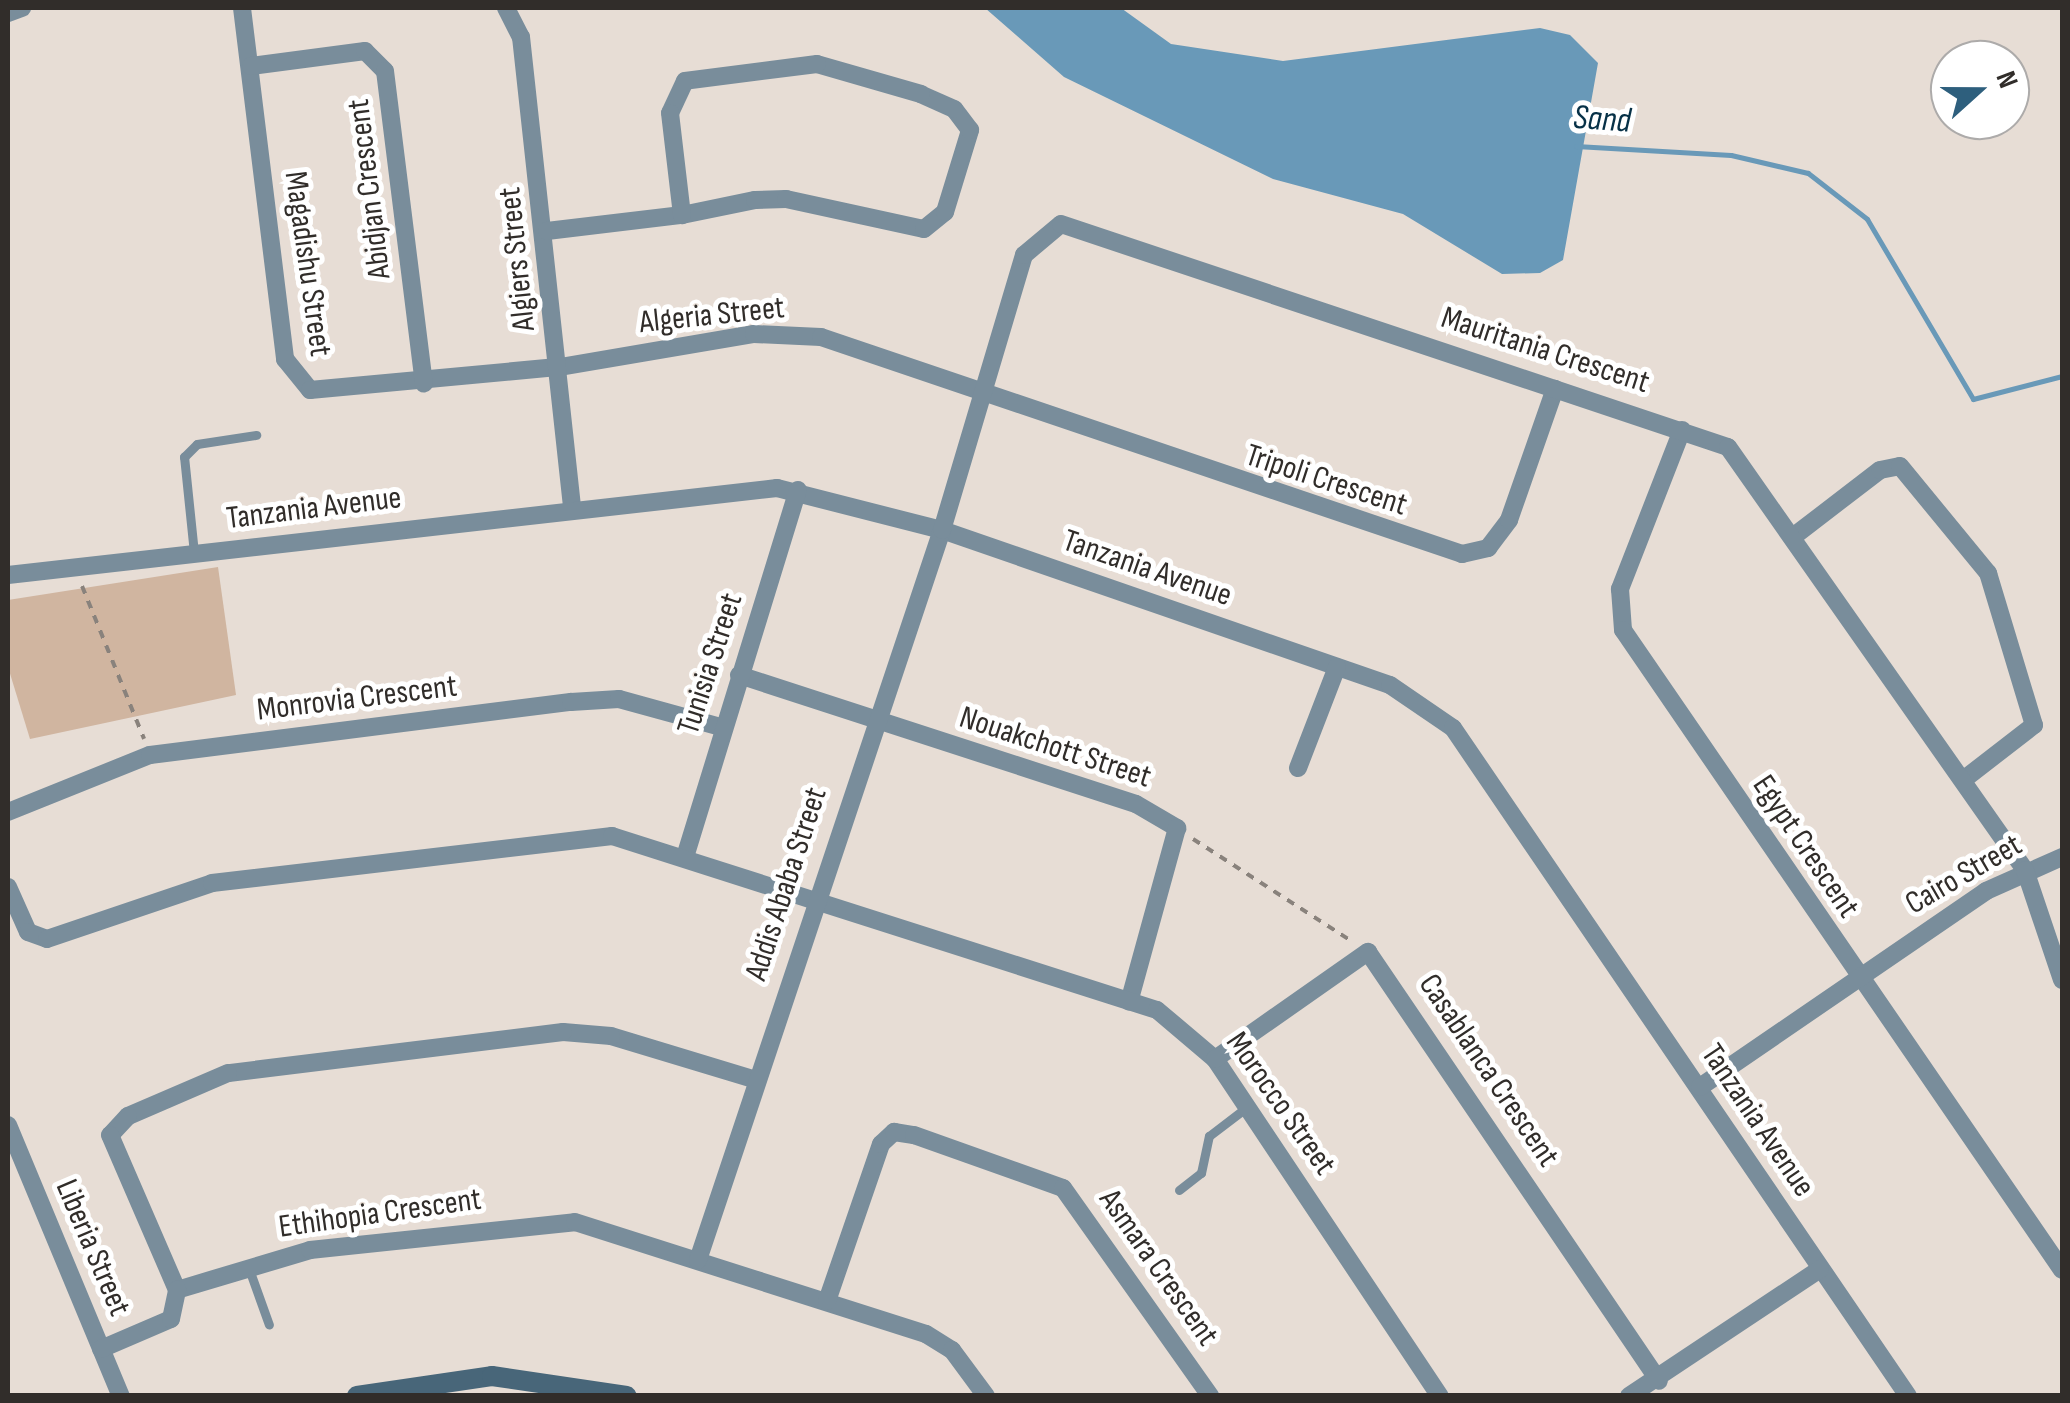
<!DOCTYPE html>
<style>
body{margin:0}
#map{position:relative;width:2070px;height:1403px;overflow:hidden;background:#e7ddd5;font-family:"Sofia Sans Condensed",sans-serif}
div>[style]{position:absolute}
.green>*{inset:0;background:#d0b5a0}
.water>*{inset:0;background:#6999b8}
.stream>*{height:5px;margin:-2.5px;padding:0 2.5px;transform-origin:2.5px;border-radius:2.5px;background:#6999b8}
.path>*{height:4px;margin-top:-2px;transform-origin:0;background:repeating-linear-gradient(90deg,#89827c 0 8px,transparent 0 16px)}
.lane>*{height:9px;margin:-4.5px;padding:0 4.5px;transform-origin:4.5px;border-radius:4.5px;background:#798d9b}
.street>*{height:18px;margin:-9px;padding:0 9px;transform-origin:9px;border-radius:9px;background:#798d9b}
.secondary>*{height:20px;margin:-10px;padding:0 10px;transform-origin:10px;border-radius:10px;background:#486679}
span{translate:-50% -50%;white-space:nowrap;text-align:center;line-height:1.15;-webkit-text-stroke:10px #fff;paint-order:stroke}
.street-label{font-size:32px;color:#312d2a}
.water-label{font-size:35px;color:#073147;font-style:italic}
.frame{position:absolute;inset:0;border:10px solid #312d2a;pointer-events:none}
.north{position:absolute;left:1930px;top:40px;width:100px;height:100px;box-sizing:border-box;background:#fff;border:2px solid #adabaa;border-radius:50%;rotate:69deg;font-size:28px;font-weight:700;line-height:40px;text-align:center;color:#312d2a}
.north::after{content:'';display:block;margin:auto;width:35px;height:45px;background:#2e5f7d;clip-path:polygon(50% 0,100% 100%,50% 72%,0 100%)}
</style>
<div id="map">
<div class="green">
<div style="clip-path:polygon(218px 567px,236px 695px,30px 739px,8px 667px,8px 600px)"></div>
</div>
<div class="water">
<div style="clip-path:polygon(985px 8px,1121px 8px,1171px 44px,1283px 61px,1540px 28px,1570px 35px,1598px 63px,1563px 260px,1540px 273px,1502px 274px,1403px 214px,1273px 179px,1064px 77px)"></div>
</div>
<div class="stream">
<div style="left:1576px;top:146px;width:155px;rotate:3.3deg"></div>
<div style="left:1731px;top:155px;width:79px;rotate:13.2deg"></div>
<div style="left:1808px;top:173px;width:75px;rotate:37.9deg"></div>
<div style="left:1867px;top:219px;width:209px;rotate:59.5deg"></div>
<div style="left:1973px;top:399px;width:92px;rotate:-14.5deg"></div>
</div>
<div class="path">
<div style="left:82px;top:586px;width:165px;rotate:67.9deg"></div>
<div style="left:1193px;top:839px;width:190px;rotate:32.8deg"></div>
</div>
<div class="lane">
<div style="left:194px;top:553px;width:97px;rotate:-95.9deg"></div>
<div style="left:184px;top:457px;width:18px;rotate:-45deg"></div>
<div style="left:197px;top:444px;width:60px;rotate:-8.7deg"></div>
<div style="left:1179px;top:1190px;width:28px;rotate:-38deg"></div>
<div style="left:1201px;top:1173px;width:38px;rotate:-78deg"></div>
<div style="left:1209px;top:1136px;width:48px;rotate:-37.3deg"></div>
<div style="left:249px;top:1269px;width:59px;rotate:70.3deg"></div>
</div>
<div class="street">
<div style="left:242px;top:8px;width:354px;rotate:83deg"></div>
<div style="left:285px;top:359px;width:40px;rotate:51deg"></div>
<div style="left:310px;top:390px;width:251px;rotate:-5.3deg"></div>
<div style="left:560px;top:367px;width:197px;rotate:-9.7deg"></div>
<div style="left:754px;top:334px;width:67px;rotate:2.6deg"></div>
<div style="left:821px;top:337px;width:677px;rotate:18.7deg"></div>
<div style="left:1462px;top:554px;width:27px;rotate:-13deg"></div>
<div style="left:1488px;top:548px;width:35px;rotate:-53deg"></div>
<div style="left:1509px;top:520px;width:139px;rotate:-70.7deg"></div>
<div style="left:506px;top:8px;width:33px;rotate:63deg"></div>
<div style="left:521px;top:37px;width:475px;rotate:83.8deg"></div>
<div style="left:8px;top:13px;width:15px;rotate:-20deg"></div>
<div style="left:251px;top:66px;width:115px;rotate:-7.5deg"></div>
<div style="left:365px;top:51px;width:28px;rotate:45deg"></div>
<div style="left:385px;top:71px;width:315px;rotate:82.9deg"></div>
<div style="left:547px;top:231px;width:136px;rotate:-6.8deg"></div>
<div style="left:682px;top:215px;width:75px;rotate:-11.6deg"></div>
<div style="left:755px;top:200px;width:31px;rotate:-2deg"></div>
<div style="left:786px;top:199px;width:141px;rotate:12.3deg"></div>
<div style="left:924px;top:229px;width:27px;rotate:-39deg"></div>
<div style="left:945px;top:212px;width:86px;rotate:-73deg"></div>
<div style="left:970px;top:130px;width:26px;rotate:-127deg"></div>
<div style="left:954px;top:109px;width:36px;rotate:-156deg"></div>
<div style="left:921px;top:94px;width:108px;rotate:-163.9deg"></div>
<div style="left:817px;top:64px;width:133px;rotate:172.7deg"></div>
<div style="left:685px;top:81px;width:35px;rotate:115deg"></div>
<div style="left:670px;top:113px;width:103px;rotate:83.3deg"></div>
<div style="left:1682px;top:430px;width:171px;rotate:111.3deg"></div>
<div style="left:1620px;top:589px;width:41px;rotate:85.8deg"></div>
<div style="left:1623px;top:630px;width:776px;rotate:55.55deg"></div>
<div style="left:1794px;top:536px;width:108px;rotate:-37.5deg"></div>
<div style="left:1880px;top:470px;width:20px;rotate:-11deg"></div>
<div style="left:1900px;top:466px;width:139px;rotate:50.6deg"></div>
<div style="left:1988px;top:573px;width:159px;rotate:73.2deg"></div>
<div style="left:2034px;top:725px;width:90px;rotate:142.2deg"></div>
<div style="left:8px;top:575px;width:774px;rotate:-6.45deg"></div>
<div style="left:777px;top:488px;width:170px;rotate:14.3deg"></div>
<div style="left:942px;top:530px;width:474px;rotate:19.1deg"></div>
<div style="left:1390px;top:685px;width:76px;rotate:34.3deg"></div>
<div style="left:1453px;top:728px;width:808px;rotate:55.74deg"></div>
<div style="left:739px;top:675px;width:417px;rotate:18deg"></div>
<div style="left:1136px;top:804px;width:48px;rotate:30.3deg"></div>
<div style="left:1177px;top:828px;width:180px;rotate:105.4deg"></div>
<div style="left:1298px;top:768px;width:108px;rotate:-68.9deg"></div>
<div style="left:8px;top:812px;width:153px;rotate:-21.9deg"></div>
<div style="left:150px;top:755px;width:424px;rotate:-7.2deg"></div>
<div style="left:571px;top:702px;width:48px;rotate:-3.6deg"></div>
<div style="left:619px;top:699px;width:106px;rotate:15.4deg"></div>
<div style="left:685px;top:857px;width:384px;rotate:-72.9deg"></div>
<div style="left:8px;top:887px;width:49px;rotate:66deg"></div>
<div style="left:28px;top:932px;width:20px;rotate:20deg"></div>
<div style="left:47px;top:939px;width:174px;rotate:-18.7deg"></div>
<div style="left:212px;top:883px;width:403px;rotate:-6.7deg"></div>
<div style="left:612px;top:836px;width:572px;rotate:17.71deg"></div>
<div style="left:1157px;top:1010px;width:76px;rotate:40.2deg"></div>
<div style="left:1215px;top:1059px;width:405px;rotate:56.3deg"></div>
<div style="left:1215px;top:1059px;width:187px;rotate:-35deg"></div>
<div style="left:1368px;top:952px;width:518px;rotate:55.85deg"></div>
<div style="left:753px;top:1079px;width:148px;rotate:-163.2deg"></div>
<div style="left:611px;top:1036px;width:48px;rotate:-175.2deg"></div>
<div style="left:563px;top:1032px;width:337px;rotate:173deg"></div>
<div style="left:228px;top:1073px;width:109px;rotate:156.7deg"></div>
<div style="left:128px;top:1116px;width:26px;rotate:133deg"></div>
<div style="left:110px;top:1135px;width:169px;rotate:66.6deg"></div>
<div style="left:177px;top:1290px;width:139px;rotate:-16.7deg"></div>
<div style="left:310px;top:1250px;width:266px;rotate:-6deg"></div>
<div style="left:575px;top:1222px;width:368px;rotate:17.7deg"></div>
<div style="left:926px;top:1334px;width:31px;rotate:32deg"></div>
<div style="left:952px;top:1350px;width:57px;rotate:53.5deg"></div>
<div style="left:1700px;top:1087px;width:347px;rotate:-34.4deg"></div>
<div style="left:1986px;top:891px;width:83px;rotate:-24.1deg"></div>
<div style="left:8px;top:1125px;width:294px;rotate:67.4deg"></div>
<div style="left:698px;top:1260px;width:770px;rotate:-71.52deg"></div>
<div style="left:942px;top:530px;width:287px;rotate:-73.4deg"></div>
<div style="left:1024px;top:255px;width:48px;rotate:-40deg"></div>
<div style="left:1061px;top:224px;width:703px;rotate:18.49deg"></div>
<div style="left:1728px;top:447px;width:517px;rotate:54.93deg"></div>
<div style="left:2025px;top:870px;width:116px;rotate:71.4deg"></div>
<div style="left:827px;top:1301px;width:166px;rotate:-71deg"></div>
<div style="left:881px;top:1144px;width:18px;rotate:-43deg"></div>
<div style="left:894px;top:1132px;width:20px;rotate:9deg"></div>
<div style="left:914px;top:1135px;width:158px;rotate:19.6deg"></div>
<div style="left:1063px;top:1188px;width:255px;rotate:54.7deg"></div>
<div style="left:101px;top:1349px;width:76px;rotate:-23.2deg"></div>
<div style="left:171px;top:1319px;width:30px;rotate:-78deg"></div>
<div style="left:1629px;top:1396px;width:229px;rotate:-33.6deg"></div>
</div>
<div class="secondary">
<div style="left:357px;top:1396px;width:136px;rotate:-8.4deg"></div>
<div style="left:492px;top:1376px;width:136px;rotate:8.4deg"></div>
</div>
<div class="street-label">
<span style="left:370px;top:189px;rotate:-97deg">Abidjan Crescent</span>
<span style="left:518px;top:259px;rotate:-96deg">Algiers Street</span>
<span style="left:307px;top:264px;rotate:82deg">Magadishu Street</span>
<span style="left:712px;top:316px;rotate:-6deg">Algeria Street</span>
<span style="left:1545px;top:351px;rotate:18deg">Mauritania Crescent</span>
<span style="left:1326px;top:481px;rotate:18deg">Tripoli Crescent</span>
<span style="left:314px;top:509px;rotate:-7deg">Tanzania Avenue</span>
<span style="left:1147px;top:569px;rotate:19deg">Tanzania Avenue</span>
<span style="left:711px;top:664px;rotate:-72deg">Tunisia Street</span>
<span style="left:357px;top:699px;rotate:-7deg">Monrovia Crescent</span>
<span style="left:1055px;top:748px;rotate:18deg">Nouakchott Street</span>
<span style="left:1805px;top:847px;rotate:56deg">Egypt Crescent</span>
<span style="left:1964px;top:875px;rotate:-30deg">Cairo Street</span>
<span style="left:787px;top:884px;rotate:-72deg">Addis Ababa Street</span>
<span style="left:1488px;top:1071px;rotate:56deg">Casablanca Crescent</span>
<span style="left:1280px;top:1104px;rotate:55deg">Morocco Street</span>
<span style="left:1757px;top:1121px;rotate:56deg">Tanzania Avenue</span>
<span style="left:380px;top:1214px;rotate:-8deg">Ethihopia Crescent</span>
<span style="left:92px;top:1248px;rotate:67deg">Liberia Street</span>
<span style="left:1158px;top:1268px;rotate:55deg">Asmara Crescent</span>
</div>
<div class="water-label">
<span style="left:1602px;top:120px;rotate:4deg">Sand</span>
</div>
<div class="frame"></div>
<div class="north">N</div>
</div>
